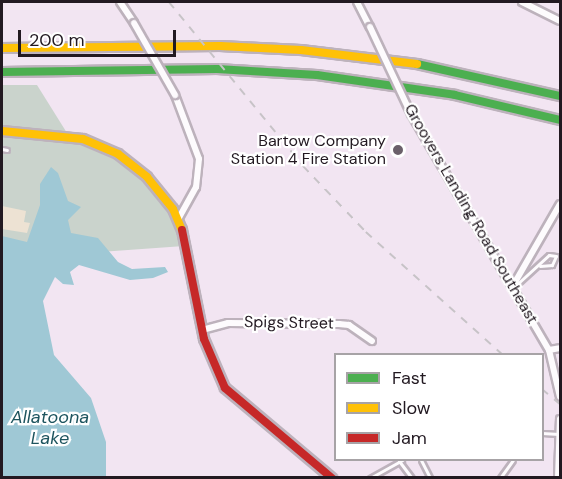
<!DOCTYPE html>
<style>
body{margin:0}
#map{position:relative;width:562px;height:479px;overflow:hidden;background:#f2e5f2;font-family:"DM Sans",sans-serif}
div>[style]{position:absolute}
.green>*{inset:0;background:#cad3cc}
.sand>*{inset:0;background:#ede2d3}
.water>*{inset:0;background:#9fc8d5}
.roads{filter:drop-shadow(2px 0 #bdb2bc) drop-shadow(-2px 0 #bdb2bc) drop-shadow(0 2px #bdb2bc) drop-shadow(0 -2px #bdb2bc)}
.lane>*{height:3px;margin:-1.5px;padding:0 1.5px;transform-origin:1.5px;border-radius:1.5px;background:#fdfbfd}
.street>*{height:6px;margin:-3px;padding:0 3px;transform-origin:3px;border-radius:3px;background:#fdfbfd}
.fast>*{height:8px;margin:-4px;padding:0 4px;transform-origin:4px;border-radius:4px;background:#4caf50}
.slow>*{height:8px;margin:-4px;padding:0 4px;transform-origin:4px;border-radius:4px;background:#ffc107}
.jam>*{height:8px;margin:-4px;padding:0 4px;transform-origin:4px;border-radius:4px;background:#c62828}
.rail>*{height:1.5px;margin-top:-0.75px;transform-origin:0;background:repeating-linear-gradient(90deg,#c7c3c7 0 8px,transparent 0 16px)}
.bridges{filter:drop-shadow(2px 0 #bdb2bc) drop-shadow(-2px 0 #bdb2bc) drop-shadow(0 2px #bdb2bc) drop-shadow(0 -2px #bdb2bc)}
.street-bridge>*{height:6px;margin:-3px;padding:0 3px;transform-origin:3px;border-radius:3px;background:#fdfbfd}
.dots>*{width:16px;height:16px;translate:-50% -50%;box-sizing:border-box;border:3px solid #fff;border-radius:50%}
span{translate:-50% -50%;white-space:nowrap;text-align:center;line-height:1.15;-webkit-text-stroke:4.5px #fff;paint-order:stroke}
.poi-label{font-size:16px;color:#221921}
.right{translate:-100% -50%;text-align:right}
.street-label{font-size:16px;color:#221921}
.water-label{font-size:18px;color:#1d545e;font-style:italic}
.frame{position:absolute;inset:0;border:3px solid #221921;pointer-events:none}
.legend{position:absolute;left:334px;top:353px;width:210px;height:108px;box-sizing:border-box;background:#fff;border:2px solid #a7a3a6;margin:0;padding:8px 10px;list-style:none;font-size:18px;color:#221921}
.legend li{display:flex;align-items:center;gap:12px;height:30px}
.legend b{width:30px;border:2px solid #a7a3a6}
.scale{position:absolute;left:18px;top:30px;width:158px;height:27px;box-sizing:border-box;border:3px solid #221921;border-top:0;padding-left:8px;font-size:18px;line-height:21px;white-space:nowrap;color:#221921;-webkit-text-stroke:4px #fff;paint-order:stroke}
</style>
<div id="map">
<div class="green">
<div style="clip-path:polygon(2px 85px,37px 85px,72px 141px,120px 159px,149px 184px,172px 215px,184px 246px,2px 259px)"></div>
</div>
<div class="sand">
<div style="clip-path:polygon(2px 206px,26px 211px,24px 222px,30px 223px,27px 233px,2px 229px)"></div>
</div>
<div class="water">
<div style="clip-path:polygon(51px 167px,58px 173px,68px 201px,81px 207px,68px 220px,71px 233px,98px 238px,118px 262px,132px 269px,165px 267px,168px 272px,153px 278px,130px 280px,79px 265px,70px 272px,74px 285px,63px 284px,55px 277px,43px 301px,54px 355px,91px 398px,106px 442px,106px 477px,2px 477px,2px 236px,27px 242px,40px 205px,40px 184px)"></div>
</div>
<div class="roads">
<div class="lane">
<div style="left:2px;top:149px;width:5px;rotate:11deg"></div>
<div style="left:515px;top:286px;width:46px;rotate:-42.4deg"></div>
<div style="left:549px;top:255px;width:7px;rotate:8deg"></div>
<div style="left:556px;top:256px;width:10px;rotate:114deg"></div>
<div style="left:552px;top:265px;width:12px;rotate:175deg"></div>
<div style="left:542px;top:433px;width:17px;rotate:3deg"></div>
<div style="left:421px;top:460px;width:20px;rotate:63deg"></div>
<div style="left:399px;top:461px;width:21px;rotate:53deg"></div>
<div style="left:370px;top:478px;width:37px;rotate:-29deg"></div>
<div style="left:500px;top:478px;width:22px;rotate:-54deg"></div>
</div>
<div class="street">
<div style="left:120px;top:2px;width:25px;rotate:56deg"></div>
<div style="left:357px;top:2px;width:28px;rotate:63deg"></div>
<div style="left:522px;top:2px;width:42px;rotate:26.6deg"></div>
<div style="left:175px;top:95px;width:68px;rotate:69.4deg"></div>
<div style="left:199px;top:159px;width:28px;rotate:96deg"></div>
<div style="left:196px;top:187px;width:38px;rotate:119deg"></div>
<div style="left:411px;top:114px;width:273px;rotate:59.7deg"></div>
<div style="left:549px;top:350px;width:48px;rotate:76.8deg"></div>
<div style="left:514px;top:284px;width:92px;rotate:-60.1deg"></div>
<div style="left:202px;top:330px;width:27px;rotate:-15deg"></div>
<div style="left:228px;top:323px;width:111px;rotate:0.5deg"></div>
<div style="left:339px;top:324px;width:10px;rotate:6deg"></div>
<div style="left:349px;top:325px;width:28px;rotate:35deg"></div>
<div style="left:549px;top:350px;width:11px;rotate:-10deg"></div>
<div style="left:558px;top:478px;width:59px;rotate:-88.1deg"></div>
</div>
<div class="fast">
<div style="left:417px;top:64px;width:147px;rotate:12.6deg"></div>
<div style="left:2px;top:72px;width:215px;rotate:-0.8deg"></div>
<div style="left:217px;top:69px;width:100px;rotate:3.4deg"></div>
<div style="left:317px;top:75px;width:139px;rotate:8.2deg"></div>
<div style="left:455px;top:95px;width:108px;rotate:13.4deg"></div>
</div>
<div class="slow">
<div style="left:2px;top:48px;width:218px;rotate:-0.5deg"></div>
<div style="left:220px;top:46px;width:81px;rotate:2.8deg"></div>
<div style="left:301px;top:50px;width:117px;rotate:6.9deg"></div>
<div style="left:2px;top:131px;width:81px;rotate:5.6deg"></div>
<div style="left:83px;top:139px;width:38px;rotate:23deg"></div>
<div style="left:118px;top:154px;width:37px;rotate:38deg"></div>
<div style="left:147px;top:177px;width:41px;rotate:50.9deg"></div>
<div style="left:173px;top:209px;width:23px;rotate:67deg"></div>
</div>
<div class="jam">
<div style="left:182px;top:230px;width:111px;rotate:78.6deg"></div>
<div style="left:204px;top:339px;width:53px;rotate:66.8deg"></div>
<div style="left:225px;top:388px;width:140px;rotate:40.1deg"></div>
</div>
</div>
<div class="rail">
<div style="left:169px;top:2px;width:212px;rotate:50.7deg"></div>
<div style="left:303px;top:166px;width:91px;rotate:46.3deg"></div>
<div style="left:366px;top:232px;width:183px;rotate:41.9deg"></div>
<div style="left:542px;top:389px;width:23px;rotate:40deg"></div>
</div>
<div class="bridges">
<div class="street-bridge">
<div style="left:134px;top:23px;width:83px;rotate:60.3deg"></div>
<div style="left:370px;top:27px;width:96px;rotate:64.8deg"></div>
</div>
</div>
<div class="dots">
<div style="left:398px;top:150px;background:#6b606a"></div>
</div>
<div class="poi-label">
<span class="right" style="left:386px;top:150px">Bartow Company<br>Station 4 Fire Station</span>
</div>
<div class="street-label">
<span style="left:471px;top:214px;rotate:60deg">Groovers Landing Road Southeast</span>
<span style="left:289px;top:323px;rotate:1deg">Spigs Street</span>
</div>
<div class="water-label">
<span style="left:50px;top:428px">Allatoona<br>Lake</span>
</div>
<div class="frame"></div>
<ul class="legend">
<li><b style="height:8px;background:#4caf50"></b>Fast</li>
<li><b style="height:8px;background:#ffc107"></b>Slow</li>
<li><b style="height:8px;background:#c62828"></b>Jam</li>
</ul>
<div class="scale">200 m</div>
</div>
